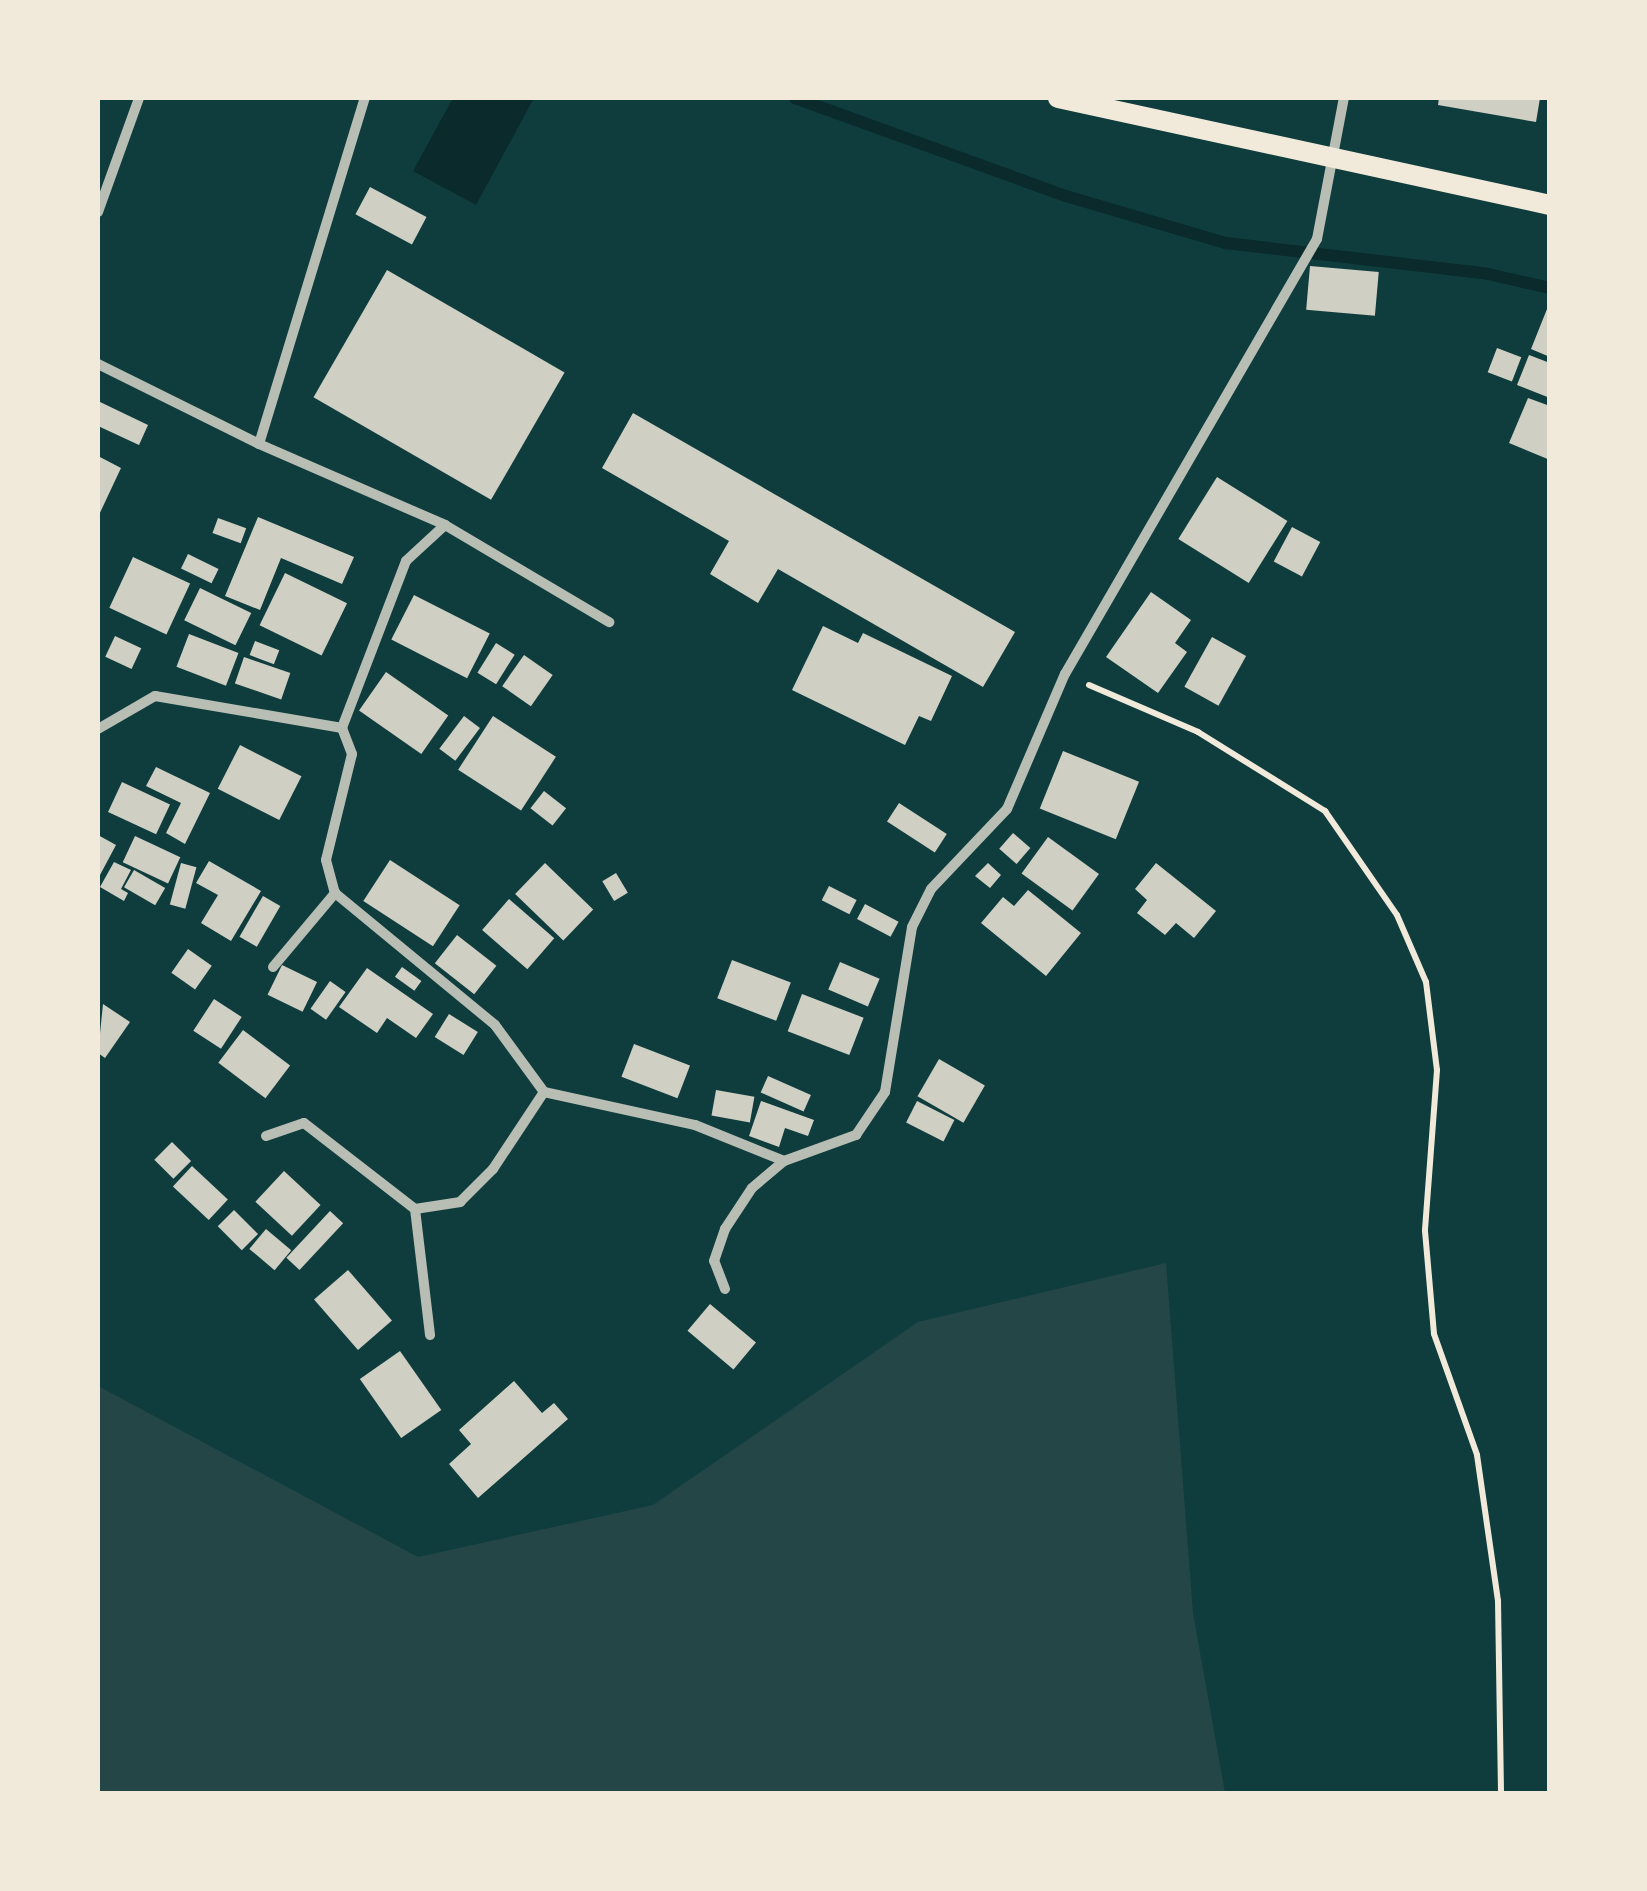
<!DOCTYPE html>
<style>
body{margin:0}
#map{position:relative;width:1647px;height:1891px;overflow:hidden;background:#0f3d3e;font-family:Poppins,sans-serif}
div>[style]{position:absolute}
.green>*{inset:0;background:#244646}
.water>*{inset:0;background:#0a2a2b}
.stream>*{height:12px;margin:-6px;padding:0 6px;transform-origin:6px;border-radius:6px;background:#0a2a2b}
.building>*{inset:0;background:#cfcfc3;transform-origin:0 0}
.path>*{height:6px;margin:-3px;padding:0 3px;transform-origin:3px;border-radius:3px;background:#f1e9da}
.minor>*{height:10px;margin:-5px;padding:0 5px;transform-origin:5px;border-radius:5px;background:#b8beb3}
.secondary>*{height:20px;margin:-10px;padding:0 10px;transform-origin:10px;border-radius:10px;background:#f1e9da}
span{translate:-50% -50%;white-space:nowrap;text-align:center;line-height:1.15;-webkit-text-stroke:8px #f1e9da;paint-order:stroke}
.frame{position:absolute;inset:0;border:100px solid #f1e9da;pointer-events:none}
</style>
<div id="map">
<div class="green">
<div style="clip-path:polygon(1166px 1263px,1193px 1613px,1225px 1793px,98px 1793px,98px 1386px,418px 1557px,653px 1505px,918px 1322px)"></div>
</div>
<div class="water">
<div style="clip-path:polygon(453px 98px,534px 98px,476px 205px,413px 171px)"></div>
</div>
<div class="stream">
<div style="left:795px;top:98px;width:288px;rotate:19.9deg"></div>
<div style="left:1066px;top:196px;width:167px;rotate:16.4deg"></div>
<div style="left:1226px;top:243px;width:264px;rotate:6.7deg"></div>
<div style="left:1488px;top:274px;width:64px;rotate:12.7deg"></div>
</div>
<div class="building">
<div style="clip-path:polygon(1439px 98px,1540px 98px,1536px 122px,1438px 105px)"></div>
<div style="left:370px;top:187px;width:64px;height:31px;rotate:28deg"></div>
<div style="left:1310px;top:266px;width:69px;height:44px;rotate:5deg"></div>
<div style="left:387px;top:270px;width:205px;height:147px;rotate:30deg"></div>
<div style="clip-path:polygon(1549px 304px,1550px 304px,1550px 357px,1531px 349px)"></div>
<div style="left:1497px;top:348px;width:26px;height:26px;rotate:21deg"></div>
<div style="clip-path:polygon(1529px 355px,1550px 363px,1550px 398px,1517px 385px)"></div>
<div style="clip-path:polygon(1528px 398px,1550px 406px,1550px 460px,1509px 443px)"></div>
<div style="clip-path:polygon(98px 401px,148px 425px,139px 445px,98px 426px)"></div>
<div style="clip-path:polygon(633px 413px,1015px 632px,983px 687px,778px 569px,758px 603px,710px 574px,729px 541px,602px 468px)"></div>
<div style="clip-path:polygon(98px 456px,121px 468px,98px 517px)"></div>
<div style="left:1217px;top:477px;width:83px;height:73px;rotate:32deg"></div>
<div style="clip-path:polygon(258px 517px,354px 557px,342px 584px,281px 558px,260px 610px,225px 596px)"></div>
<div style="left:218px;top:518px;width:30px;height:16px;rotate:20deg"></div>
<div style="left:1292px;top:527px;width:32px;height:39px;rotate:28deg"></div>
<div style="left:188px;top:554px;width:34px;height:16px;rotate:26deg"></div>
<div style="left:133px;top:557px;width:63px;height:56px;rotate:25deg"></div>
<div style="left:285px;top:573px;width:69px;height:58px;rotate:26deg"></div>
<div style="left:200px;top:588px;width:57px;height:36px;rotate:26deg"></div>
<div style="clip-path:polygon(1151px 592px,1191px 620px,1175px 643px,1187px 652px,1158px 693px,1106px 657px)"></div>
<div style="left:414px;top:595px;width:85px;height:50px;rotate:27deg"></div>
<div style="clip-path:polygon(823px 626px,858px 643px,863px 633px,952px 676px,931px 721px,919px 716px,905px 745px,792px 690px)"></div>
<div style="left:189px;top:634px;width:53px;height:35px;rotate:21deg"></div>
<div style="left:115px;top:636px;width:29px;height:23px;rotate:25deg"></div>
<div style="left:1212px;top:637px;width:39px;height:57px;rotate:29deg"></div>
<div style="left:255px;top:641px;width:26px;height:15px;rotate:21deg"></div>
<div style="left:496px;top:643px;width:22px;height:35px;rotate:32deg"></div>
<div style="left:524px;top:655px;width:35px;height:38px;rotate:35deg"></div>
<div style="left:244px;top:657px;width:49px;height:28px;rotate:19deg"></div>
<div style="left:386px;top:672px;width:76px;height:47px;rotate:35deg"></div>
<div style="left:464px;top:716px;width:20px;height:41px;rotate:37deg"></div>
<div style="left:493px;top:716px;width:75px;height:64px;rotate:33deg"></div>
<div style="left:240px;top:745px;width:69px;height:49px;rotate:27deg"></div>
<div style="left:1063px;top:751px;width:82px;height:62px;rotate:22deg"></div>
<div style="clip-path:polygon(156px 767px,210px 793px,185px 844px,166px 833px,181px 803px,146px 786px)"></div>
<div style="left:122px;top:782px;width:53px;height:33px;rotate:25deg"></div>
<div style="left:544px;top:791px;width:28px;height:22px;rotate:38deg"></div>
<div style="left:899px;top:803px;width:57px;height:22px;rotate:33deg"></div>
<div style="left:1013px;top:833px;width:23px;height:21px;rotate:41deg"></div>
<div style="clip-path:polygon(98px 835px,116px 845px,100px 875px,98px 874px)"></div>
<div style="left:135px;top:836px;width:50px;height:29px;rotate:25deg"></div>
<div style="left:1048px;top:837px;width:63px;height:45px;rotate:36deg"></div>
<div style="left:390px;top:860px;width:83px;height:49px;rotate:33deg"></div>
<div style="clip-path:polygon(209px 861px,261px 891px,231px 941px,201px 923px,218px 895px,196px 883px)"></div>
<div style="clip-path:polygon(114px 862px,131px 870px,121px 889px,128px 893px,124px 901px,100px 887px)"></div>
<div style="left:181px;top:863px;width:16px;height:43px;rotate:15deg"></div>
<div style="left:545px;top:863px;width:67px;height:43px;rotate:44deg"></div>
<div style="clip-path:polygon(988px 863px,1001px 875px,990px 888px,975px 876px)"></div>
<div style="clip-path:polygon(1156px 863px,1216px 911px,1194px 938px,1176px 923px,1165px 935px,1137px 913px,1147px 900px,1135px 889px)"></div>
<div style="left:134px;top:870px;width:36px;height:20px;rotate:30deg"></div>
<div style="left:616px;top:873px;width:23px;height:16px;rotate:59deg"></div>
<div style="left:829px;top:886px;width:31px;height:16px;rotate:27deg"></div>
<div style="clip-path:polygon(1028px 890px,1081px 933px,1046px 976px,981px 923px,1003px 897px,1014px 906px)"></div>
<div style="left:263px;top:896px;width:20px;height:47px;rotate:30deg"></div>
<div style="left:509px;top:899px;width:60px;height:41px;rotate:41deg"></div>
<div style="left:865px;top:904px;width:38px;height:17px;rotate:28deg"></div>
<div style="left:457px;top:935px;width:50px;height:36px;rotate:38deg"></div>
<div style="left:188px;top:949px;width:29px;height:29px;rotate:35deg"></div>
<div style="left:732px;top:960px;width:63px;height:41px;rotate:21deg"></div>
<div style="left:840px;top:962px;width:43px;height:30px;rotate:23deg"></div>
<div style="left:282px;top:965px;width:39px;height:33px;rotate:26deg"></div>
<div style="left:402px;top:967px;width:24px;height:12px;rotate:36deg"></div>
<div style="clip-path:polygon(367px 968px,433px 1014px,416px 1038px,387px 1018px,377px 1033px,339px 1007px)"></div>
<div style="left:330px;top:981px;width:19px;height:34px;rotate:35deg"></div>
<div style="left:802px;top:994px;width:66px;height:40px;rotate:21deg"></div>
<div style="left:214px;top:999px;width:33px;height:38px;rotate:33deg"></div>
<div style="clip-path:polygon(103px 1004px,130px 1022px,105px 1058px,98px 1053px)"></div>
<div style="left:449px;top:1014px;width:34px;height:27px;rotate:32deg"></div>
<div style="left:243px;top:1030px;width:59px;height:41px;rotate:37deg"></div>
<div style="left:634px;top:1044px;width:60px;height:35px;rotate:21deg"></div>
<div style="left:939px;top:1059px;width:53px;height:43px;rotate:30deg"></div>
<div style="left:768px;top:1076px;width:47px;height:18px;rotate:24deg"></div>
<div style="left:716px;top:1090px;width:39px;height:26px;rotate:10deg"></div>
<div style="clip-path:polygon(761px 1101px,814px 1120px,808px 1136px,785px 1128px,779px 1147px,749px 1136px)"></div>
<div style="left:917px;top:1101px;width:42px;height:24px;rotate:27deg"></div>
<div style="left:172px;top:1142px;width:27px;height:25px;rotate:45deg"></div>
<div style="left:192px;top:1166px;width:49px;height:28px;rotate:43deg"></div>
<div style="left:284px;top:1171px;width:50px;height:42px;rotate:43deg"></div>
<div style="left:234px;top:1210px;width:34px;height:23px;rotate:45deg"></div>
<div style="left:330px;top:1211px;width:18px;height:64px;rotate:43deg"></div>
<div style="left:266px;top:1229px;width:33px;height:26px;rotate:40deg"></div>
<div style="left:348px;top:1270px;width:67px;height:45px;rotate:49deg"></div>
<div style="left:710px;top:1304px;width:60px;height:35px;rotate:40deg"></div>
<div style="left:400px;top:1351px;width:72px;height:49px;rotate:55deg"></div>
<div style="clip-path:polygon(514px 1381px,542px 1413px,554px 1403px,568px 1419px,478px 1498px,449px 1464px,471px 1444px,459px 1430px)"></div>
</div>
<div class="path">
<div style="left:1089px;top:685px;width:119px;rotate:23.3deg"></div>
<div style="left:1198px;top:732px;width:150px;rotate:31.9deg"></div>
<div style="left:1325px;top:811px;width:126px;rotate:55.3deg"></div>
<div style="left:1397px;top:915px;width:73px;rotate:66.6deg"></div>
<div style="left:1426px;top:982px;width:89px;rotate:82.9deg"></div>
<div style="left:1437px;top:1070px;width:161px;rotate:94.3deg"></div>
<div style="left:1425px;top:1231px;width:103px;rotate:85deg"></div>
<div style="left:1434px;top:1334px;width:128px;rotate:70.4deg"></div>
<div style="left:1477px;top:1455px;width:148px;rotate:81.8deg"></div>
<div style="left:1498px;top:1601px;width:193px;rotate:89.1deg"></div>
</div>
<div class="minor">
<div style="left:98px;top:212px;width:121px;rotate:-70.2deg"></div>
<div style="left:98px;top:364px;width:180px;rotate:26.4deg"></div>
<div style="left:259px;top:444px;width:203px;rotate:23.5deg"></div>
<div style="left:445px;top:525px;width:191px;rotate:30.6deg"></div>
<div style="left:259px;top:444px;width:362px;rotate:-73deg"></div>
<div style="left:445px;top:525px;width:53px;rotate:137.3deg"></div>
<div style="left:406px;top:561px;width:179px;rotate:111deg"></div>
<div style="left:342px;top:728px;width:28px;rotate:69deg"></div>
<div style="left:352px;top:754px;width:109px;rotate:103.8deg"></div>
<div style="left:326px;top:860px;width:34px;rotate:75deg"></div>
<div style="left:335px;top:893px;width:207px;rotate:39.5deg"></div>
<div style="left:495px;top:1025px;width:83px;rotate:53.8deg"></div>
<div style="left:544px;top:1092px;width:155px;rotate:12.3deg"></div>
<div style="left:695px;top:1125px;width:96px;rotate:22deg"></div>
<div style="left:784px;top:1161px;width:77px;rotate:-19.9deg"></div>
<div style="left:856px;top:1135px;width:52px;rotate:-56deg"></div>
<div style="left:885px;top:1092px;width:167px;rotate:-80.7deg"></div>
<div style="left:912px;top:927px;width:42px;rotate:-63.4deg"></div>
<div style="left:931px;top:889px;width:110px;rotate:-46.5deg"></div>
<div style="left:1007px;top:809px;width:147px;rotate:-66.8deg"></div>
<div style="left:1065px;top:674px;width:503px;rotate:-59.92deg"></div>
<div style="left:1317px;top:239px;width:144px;rotate:-79.2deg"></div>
<div style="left:98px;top:729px;width:66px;rotate:-30.1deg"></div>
<div style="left:155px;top:696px;width:190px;rotate:9.7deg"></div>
<div style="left:273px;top:967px;width:97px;rotate:-50deg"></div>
<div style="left:266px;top:1136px;width:40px;rotate:-18.9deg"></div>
<div style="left:304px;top:1123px;width:140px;rotate:37.8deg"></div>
<div style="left:415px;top:1209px;width:46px;rotate:-8.8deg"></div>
<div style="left:460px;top:1202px;width:47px;rotate:-45deg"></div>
<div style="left:493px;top:1169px;width:92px;rotate:-56.5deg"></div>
<div style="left:415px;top:1209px;width:127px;rotate:83.2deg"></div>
<div style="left:725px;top:1289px;width:30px;rotate:-111deg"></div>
<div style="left:714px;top:1261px;width:34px;rotate:-71deg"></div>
<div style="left:725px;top:1229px;width:49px;rotate:-56.6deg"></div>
<div style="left:752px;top:1188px;width:42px;rotate:-40.2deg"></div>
</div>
<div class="secondary">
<div style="left:1058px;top:98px;width:504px;rotate:12.27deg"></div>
</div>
<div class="frame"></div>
</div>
